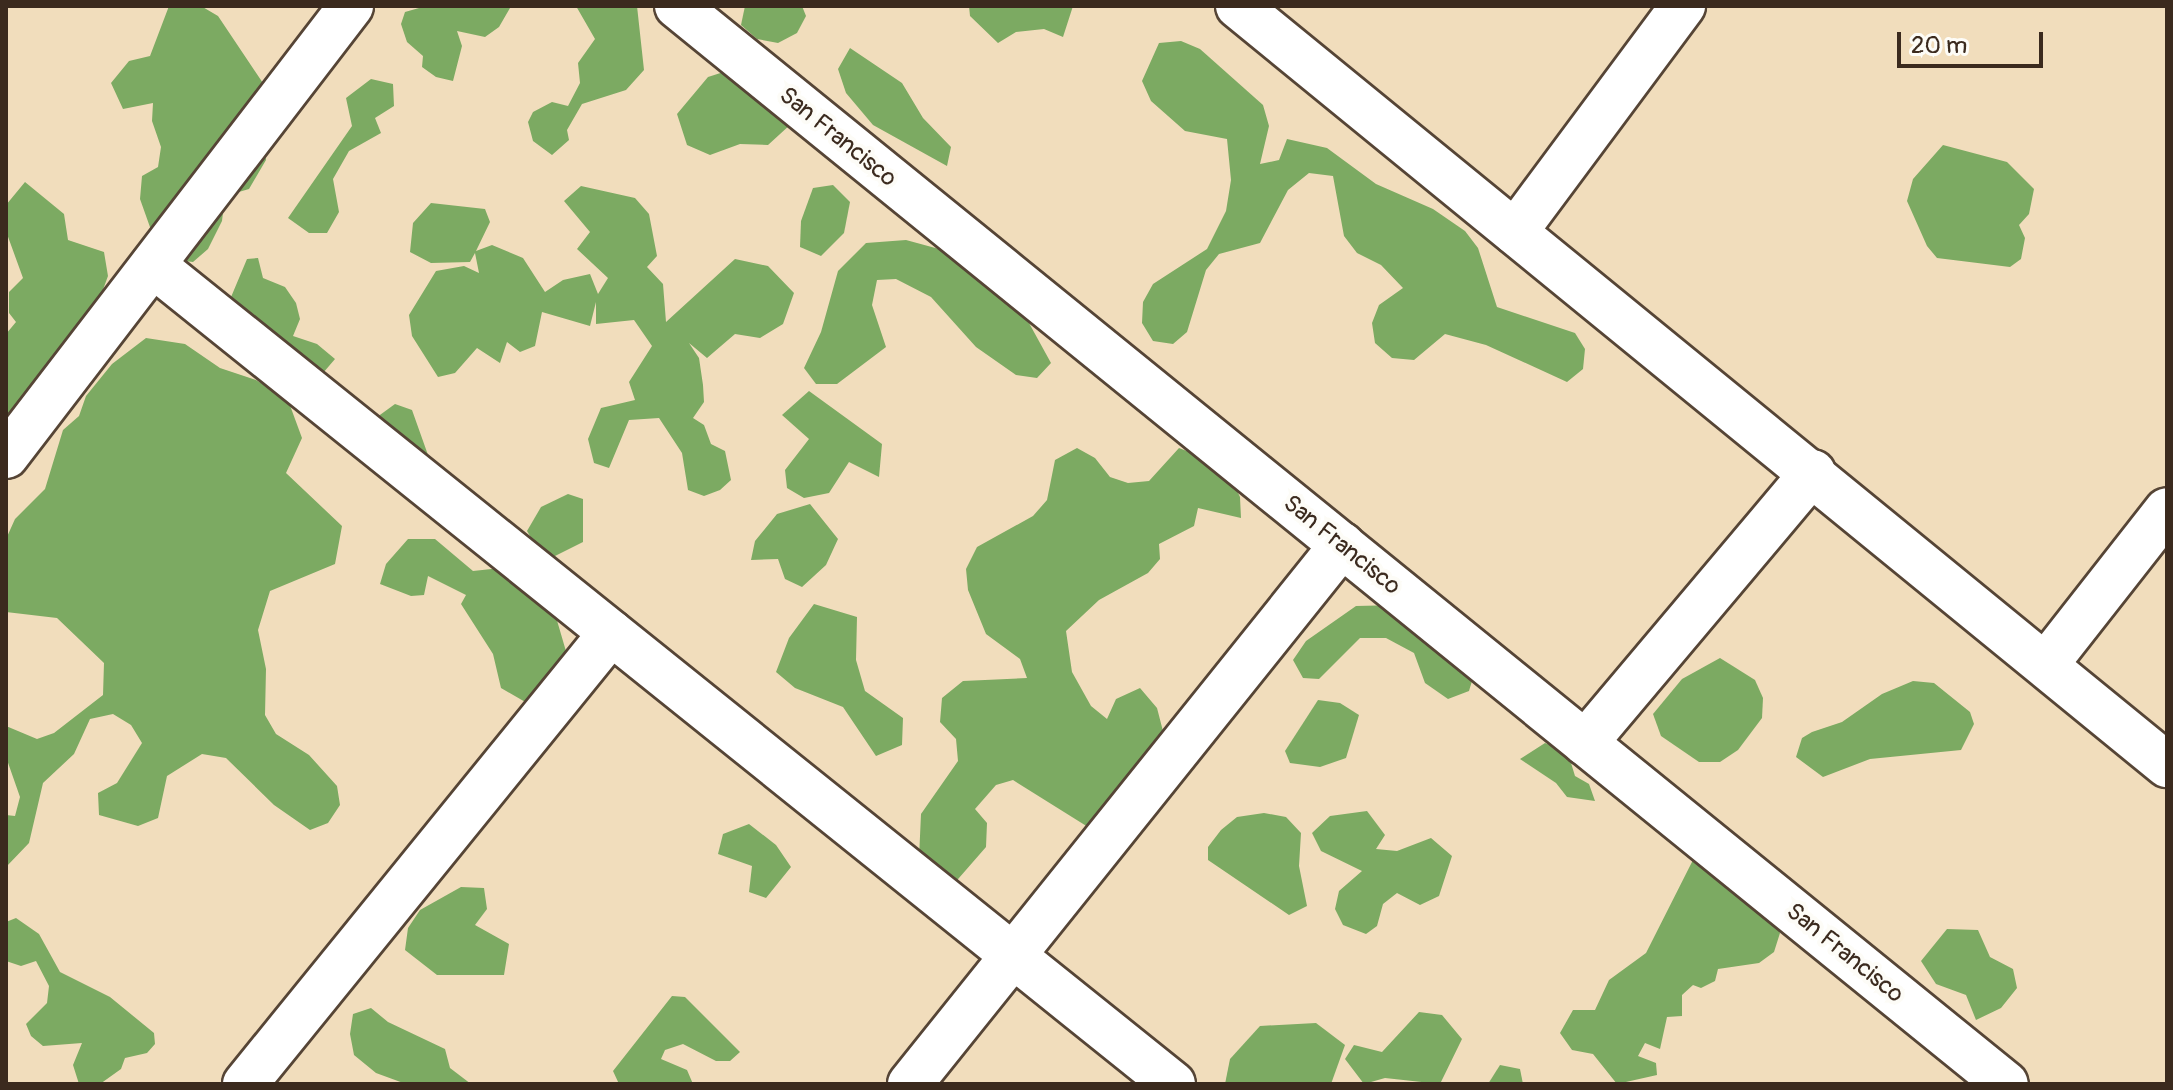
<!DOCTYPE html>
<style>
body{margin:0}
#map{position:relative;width:2173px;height:1090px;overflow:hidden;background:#f1ddbc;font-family:Pangolin,sans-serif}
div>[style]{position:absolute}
.forest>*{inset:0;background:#7caa62}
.roads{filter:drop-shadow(2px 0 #564536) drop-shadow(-2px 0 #564536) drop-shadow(0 2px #564536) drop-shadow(0 -2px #564536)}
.minor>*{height:44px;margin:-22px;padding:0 22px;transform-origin:22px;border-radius:22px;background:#fff}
span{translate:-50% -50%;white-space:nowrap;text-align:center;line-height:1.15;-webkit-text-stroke:8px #fdfcf7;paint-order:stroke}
.street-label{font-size:24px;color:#3b2a1e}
.frame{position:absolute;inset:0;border:8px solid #3b2a1e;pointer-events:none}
.scale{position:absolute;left:1897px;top:32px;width:146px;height:36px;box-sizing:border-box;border:4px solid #3b2a1e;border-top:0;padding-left:10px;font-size:24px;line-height:28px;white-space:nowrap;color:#3b2a1e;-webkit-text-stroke:6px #fdfcf7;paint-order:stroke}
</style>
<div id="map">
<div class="forest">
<div style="clip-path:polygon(169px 6px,201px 6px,218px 16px,269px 92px,263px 133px,266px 160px,249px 189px,225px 196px,222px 221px,208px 249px,193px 262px,169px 259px,156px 244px,140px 199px,142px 176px,158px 167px,161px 147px,152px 121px,153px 103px,123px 109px,111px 83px,129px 61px,150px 56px)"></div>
<div style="clip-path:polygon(426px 6px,509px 6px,510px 8px,499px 27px,485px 37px,457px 31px,462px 46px,453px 81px,436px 77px,422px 67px,423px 56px,407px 42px,401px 24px,405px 12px)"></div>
<div style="clip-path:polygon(576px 6px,637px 6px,644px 70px,626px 90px,582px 104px,567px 130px,569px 140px,552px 155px,533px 141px,528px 122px,533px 112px,552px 102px,568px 106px,580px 83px,578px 63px,595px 39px)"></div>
<div style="clip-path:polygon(745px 6px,802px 6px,806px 16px,797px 33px,778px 43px,757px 39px,741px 25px)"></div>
<div style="clip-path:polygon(969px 6px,1073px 6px,1063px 37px,1044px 29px,1016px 32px,998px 43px,970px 16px)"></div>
<div style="clip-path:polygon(1181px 41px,1200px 49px,1263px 105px,1269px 126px,1260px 164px,1279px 160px,1287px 139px,1327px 148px,1376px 184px,1433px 209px,1465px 231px,1478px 248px,1497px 307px,1575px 333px,1585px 349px,1583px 369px,1567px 382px,1486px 345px,1445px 334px,1414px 360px,1392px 358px,1375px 343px,1372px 323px,1379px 305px,1403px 288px,1381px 265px,1357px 253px,1344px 236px,1333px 176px,1309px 173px,1288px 190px,1260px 243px,1219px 254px,1206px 270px,1187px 332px,1173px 344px,1153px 341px,1142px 323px,1143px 302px,1153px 284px,1207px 249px,1226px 211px,1231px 180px,1227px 139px,1185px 131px,1151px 101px,1142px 81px,1159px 43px)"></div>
<div style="clip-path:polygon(850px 48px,902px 83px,923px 118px,951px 147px,947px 166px,873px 125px,846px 93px,838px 69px)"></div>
<div style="clip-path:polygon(733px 69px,791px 124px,768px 145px,740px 144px,710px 155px,687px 145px,677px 114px,708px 77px)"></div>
<div style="clip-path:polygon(371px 79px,393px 84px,394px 106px,375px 118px,381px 133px,349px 151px,333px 179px,339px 212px,327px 233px,309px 233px,288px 218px,352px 126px,346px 98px)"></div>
<div style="clip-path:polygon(1943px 145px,2007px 162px,2034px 189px,2029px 214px,2019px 225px,2025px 238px,2021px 259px,2010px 267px,1937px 258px,1927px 246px,1907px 201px,1913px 179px)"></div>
<div style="clip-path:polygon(25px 182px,64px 214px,68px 240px,104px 252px,108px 276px,78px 358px,57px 351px,56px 368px,6px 441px,6px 334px,16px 322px,9px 313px,9px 292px,23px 278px,7px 234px,6px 205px)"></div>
<div style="clip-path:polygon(833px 185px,850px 202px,844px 233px,821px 256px,800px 247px,801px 221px,813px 188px)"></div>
<div style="clip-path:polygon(581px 186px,635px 198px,649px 214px,657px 256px,647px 267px,663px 284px,666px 322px,735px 259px,768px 266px,794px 293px,783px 324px,760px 338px,735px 334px,707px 358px,689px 343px,699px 358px,703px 385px,704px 402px,693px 418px,704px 425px,711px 444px,725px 451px,731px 480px,720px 490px,704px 496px,688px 490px,682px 453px,659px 418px,629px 420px,609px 468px,594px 463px,588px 439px,601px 408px,635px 400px,629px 382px,652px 346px,634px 320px,596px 324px,596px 302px,590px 326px,542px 312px,535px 346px,520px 352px,507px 342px,500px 363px,477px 348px,455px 373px,438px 377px,412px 336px,409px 315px,436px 271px,464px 266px,479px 273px,475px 253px,470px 262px,431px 263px,410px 252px,413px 223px,431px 203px,485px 209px,490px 222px,476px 251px,492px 245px,523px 258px,545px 292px,563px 280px,590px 274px,598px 294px,608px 278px,577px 249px,590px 232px,564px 201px)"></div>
<div style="clip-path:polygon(906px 240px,950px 252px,1018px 303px,1051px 363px,1037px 378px,1016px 375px,976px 347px,931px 297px,896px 279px,877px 280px,872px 305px,886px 347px,837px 384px,816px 384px,804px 368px,821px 332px,838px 271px,866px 243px)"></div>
<div style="clip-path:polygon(258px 258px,263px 278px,285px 287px,296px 303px,300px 319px,293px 336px,317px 344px,335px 359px,323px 373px,226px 309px,247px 259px)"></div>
<div style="clip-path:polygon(146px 338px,185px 344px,220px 368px,256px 380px,288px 400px,302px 438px,286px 473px,342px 526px,335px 564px,270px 591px,258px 630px,266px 669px,265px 715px,276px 734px,309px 755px,337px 786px,340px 805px,328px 823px,310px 830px,274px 805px,226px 758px,202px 754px,167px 776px,158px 818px,138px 826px,99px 815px,98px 793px,117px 783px,142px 743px,131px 725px,113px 714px,90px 719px,74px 754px,43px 783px,29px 843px,6px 867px,6px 815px,15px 816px,20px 797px,6px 757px,6px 726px,37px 739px,54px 733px,103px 695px,104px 663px,57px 618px,6px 612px,6px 539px,15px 519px,45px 489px,63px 430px,79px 416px,86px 396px,112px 364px)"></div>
<div style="clip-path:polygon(809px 391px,882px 444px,879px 477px,849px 462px,829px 493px,804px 498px,787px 488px,785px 470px,809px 439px,782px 415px)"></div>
<div style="clip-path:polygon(395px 404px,412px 410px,428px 455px,414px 456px,410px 443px,395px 441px,373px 420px)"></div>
<div style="clip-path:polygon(1077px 448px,1095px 458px,1110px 477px,1128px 483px,1149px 481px,1179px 448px,1197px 455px,1231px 478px,1240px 497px,1241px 518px,1198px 508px,1194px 526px,1159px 544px,1160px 559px,1148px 573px,1099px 600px,1066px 631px,1072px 672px,1091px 706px,1107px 719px,1116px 699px,1140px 688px,1157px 708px,1164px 735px,1088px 827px,1013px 780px,996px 785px,975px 809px,987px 823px,986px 847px,952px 886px,919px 858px,921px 814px,958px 761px,956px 739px,940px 722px,942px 698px,963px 681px,1027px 678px,1020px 659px,986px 634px,968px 590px,966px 569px,977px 547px,1033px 516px,1047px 500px,1055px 460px)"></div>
<div style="clip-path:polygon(568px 494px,583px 499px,583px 542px,545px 561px,527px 531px,541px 507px)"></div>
<div style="clip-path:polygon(810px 504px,838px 539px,826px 565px,802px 587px,785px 579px,778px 559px,751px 560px,755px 541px,777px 514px)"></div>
<div style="clip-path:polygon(408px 539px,435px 539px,473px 571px,511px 567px,549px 593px,570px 665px,527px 703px,501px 688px,493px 654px,461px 604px,466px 595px,428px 576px,424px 595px,411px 596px,380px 584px,386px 564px)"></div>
<div style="clip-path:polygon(814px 604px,857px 617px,856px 660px,865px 691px,903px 718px,902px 745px,876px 756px,843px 707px,795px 688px,776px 672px,789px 638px)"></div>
<div style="clip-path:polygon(1399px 605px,1475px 671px,1469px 691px,1448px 699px,1425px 683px,1414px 653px,1386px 638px,1360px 638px,1319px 679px,1303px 678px,1293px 660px,1306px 641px,1356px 606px)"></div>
<div style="clip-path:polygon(1720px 658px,1755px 680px,1763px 698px,1762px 718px,1738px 750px,1720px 762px,1699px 762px,1661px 736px,1653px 714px,1682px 679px)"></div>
<div style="clip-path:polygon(1913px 681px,1934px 683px,1970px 712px,1974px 724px,1961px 750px,1870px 759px,1823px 777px,1796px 757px,1802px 738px,1812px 732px,1842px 722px,1882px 694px)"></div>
<div style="clip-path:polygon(1318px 700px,1340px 703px,1359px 715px,1346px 758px,1320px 767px,1290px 763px,1285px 751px)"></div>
<div style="clip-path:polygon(1545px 743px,1568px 753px,1575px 776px,1589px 784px,1595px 801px,1567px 797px,1556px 783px,1520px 759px)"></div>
<div style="clip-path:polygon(1367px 811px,1385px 835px,1376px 849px,1397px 851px,1431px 838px,1452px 856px,1439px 896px,1420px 905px,1397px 893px,1383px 904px,1377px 926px,1366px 934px,1343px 925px,1335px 909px,1339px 891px,1362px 871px,1321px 851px,1312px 833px,1330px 816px)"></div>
<div style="clip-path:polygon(1264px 813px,1286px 817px,1301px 833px,1299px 866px,1307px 906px,1289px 915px,1208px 860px,1208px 847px,1221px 830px,1237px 817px)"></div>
<div style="clip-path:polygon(749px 824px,776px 845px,791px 867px,766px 898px,749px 892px,752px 866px,718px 854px,723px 834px)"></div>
<div style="clip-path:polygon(1694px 858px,1771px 912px,1780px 933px,1774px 952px,1759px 963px,1718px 969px,1715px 981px,1701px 988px,1693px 985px,1682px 995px,1682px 1016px,1667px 1017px,1660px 1049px,1645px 1043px,1638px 1056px,1656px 1063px,1657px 1075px,1617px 1084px,1593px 1054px,1572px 1050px,1560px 1033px,1573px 1010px,1595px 1010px,1609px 980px,1646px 953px)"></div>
<div style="clip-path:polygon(461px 887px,484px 888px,487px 909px,475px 925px,509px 944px,504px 975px,437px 975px,405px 950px,408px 928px,420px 910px)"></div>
<div style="clip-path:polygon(16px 918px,39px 934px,60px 972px,110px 997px,154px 1033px,155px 1044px,147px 1053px,125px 1058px,121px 1069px,100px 1084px,79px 1084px,73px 1065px,82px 1043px,43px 1046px,31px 1036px,26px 1024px,47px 1003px,49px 986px,36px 961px,21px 966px,6px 961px,6px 922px)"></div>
<div style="clip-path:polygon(1947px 929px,1978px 930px,1990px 957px,2013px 969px,2017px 988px,2001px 1008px,1976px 1020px,1966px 995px,1936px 984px,1921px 961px)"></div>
<div style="clip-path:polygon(672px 996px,685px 997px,740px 1052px,730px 1061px,716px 1061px,683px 1044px,665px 1050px,661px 1059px,687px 1070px,693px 1084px,619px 1084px,613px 1071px)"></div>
<div style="clip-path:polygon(371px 1008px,388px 1022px,445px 1049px,450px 1068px,471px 1084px,406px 1084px,376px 1073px,354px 1055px,350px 1034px,353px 1014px)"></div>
<div style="clip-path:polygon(1419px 1012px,1442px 1015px,1462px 1039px,1440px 1084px,1385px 1078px,1364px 1084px,1345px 1059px,1354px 1045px,1382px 1052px)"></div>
<div style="clip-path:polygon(1316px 1023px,1345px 1045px,1331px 1084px,1225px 1084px,1230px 1059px,1260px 1026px)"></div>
<div style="clip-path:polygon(1500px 1065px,1520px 1069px,1523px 1084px,1488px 1084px)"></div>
</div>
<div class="roads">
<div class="minor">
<div style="left:677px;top:6px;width:1711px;rotate:39.05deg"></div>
<div style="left:1238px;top:6px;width:1200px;rotate:39.25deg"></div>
<div style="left:1515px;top:232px;width:282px;rotate:-53.4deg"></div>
<div style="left:153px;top:265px;width:1308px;rotate:38.76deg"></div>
<div style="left:6px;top:456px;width:567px;rotate:-52.52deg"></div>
<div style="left:2047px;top:663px;width:194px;rotate:-51.9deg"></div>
<div style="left:1585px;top:743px;width:354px;rotate:-49.9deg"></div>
<div style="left:245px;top:1084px;width:581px;rotate:-50.94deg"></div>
<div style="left:910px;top:1084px;width:691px;rotate:-51.29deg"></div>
</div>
</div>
<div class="street-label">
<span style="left:838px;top:137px;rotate:39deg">San Francisco</span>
<span style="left:1342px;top:545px;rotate:39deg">San Francisco</span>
<span style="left:1845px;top:953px;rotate:39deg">San Francisco</span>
</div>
<div class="frame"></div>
<div class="scale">20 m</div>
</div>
